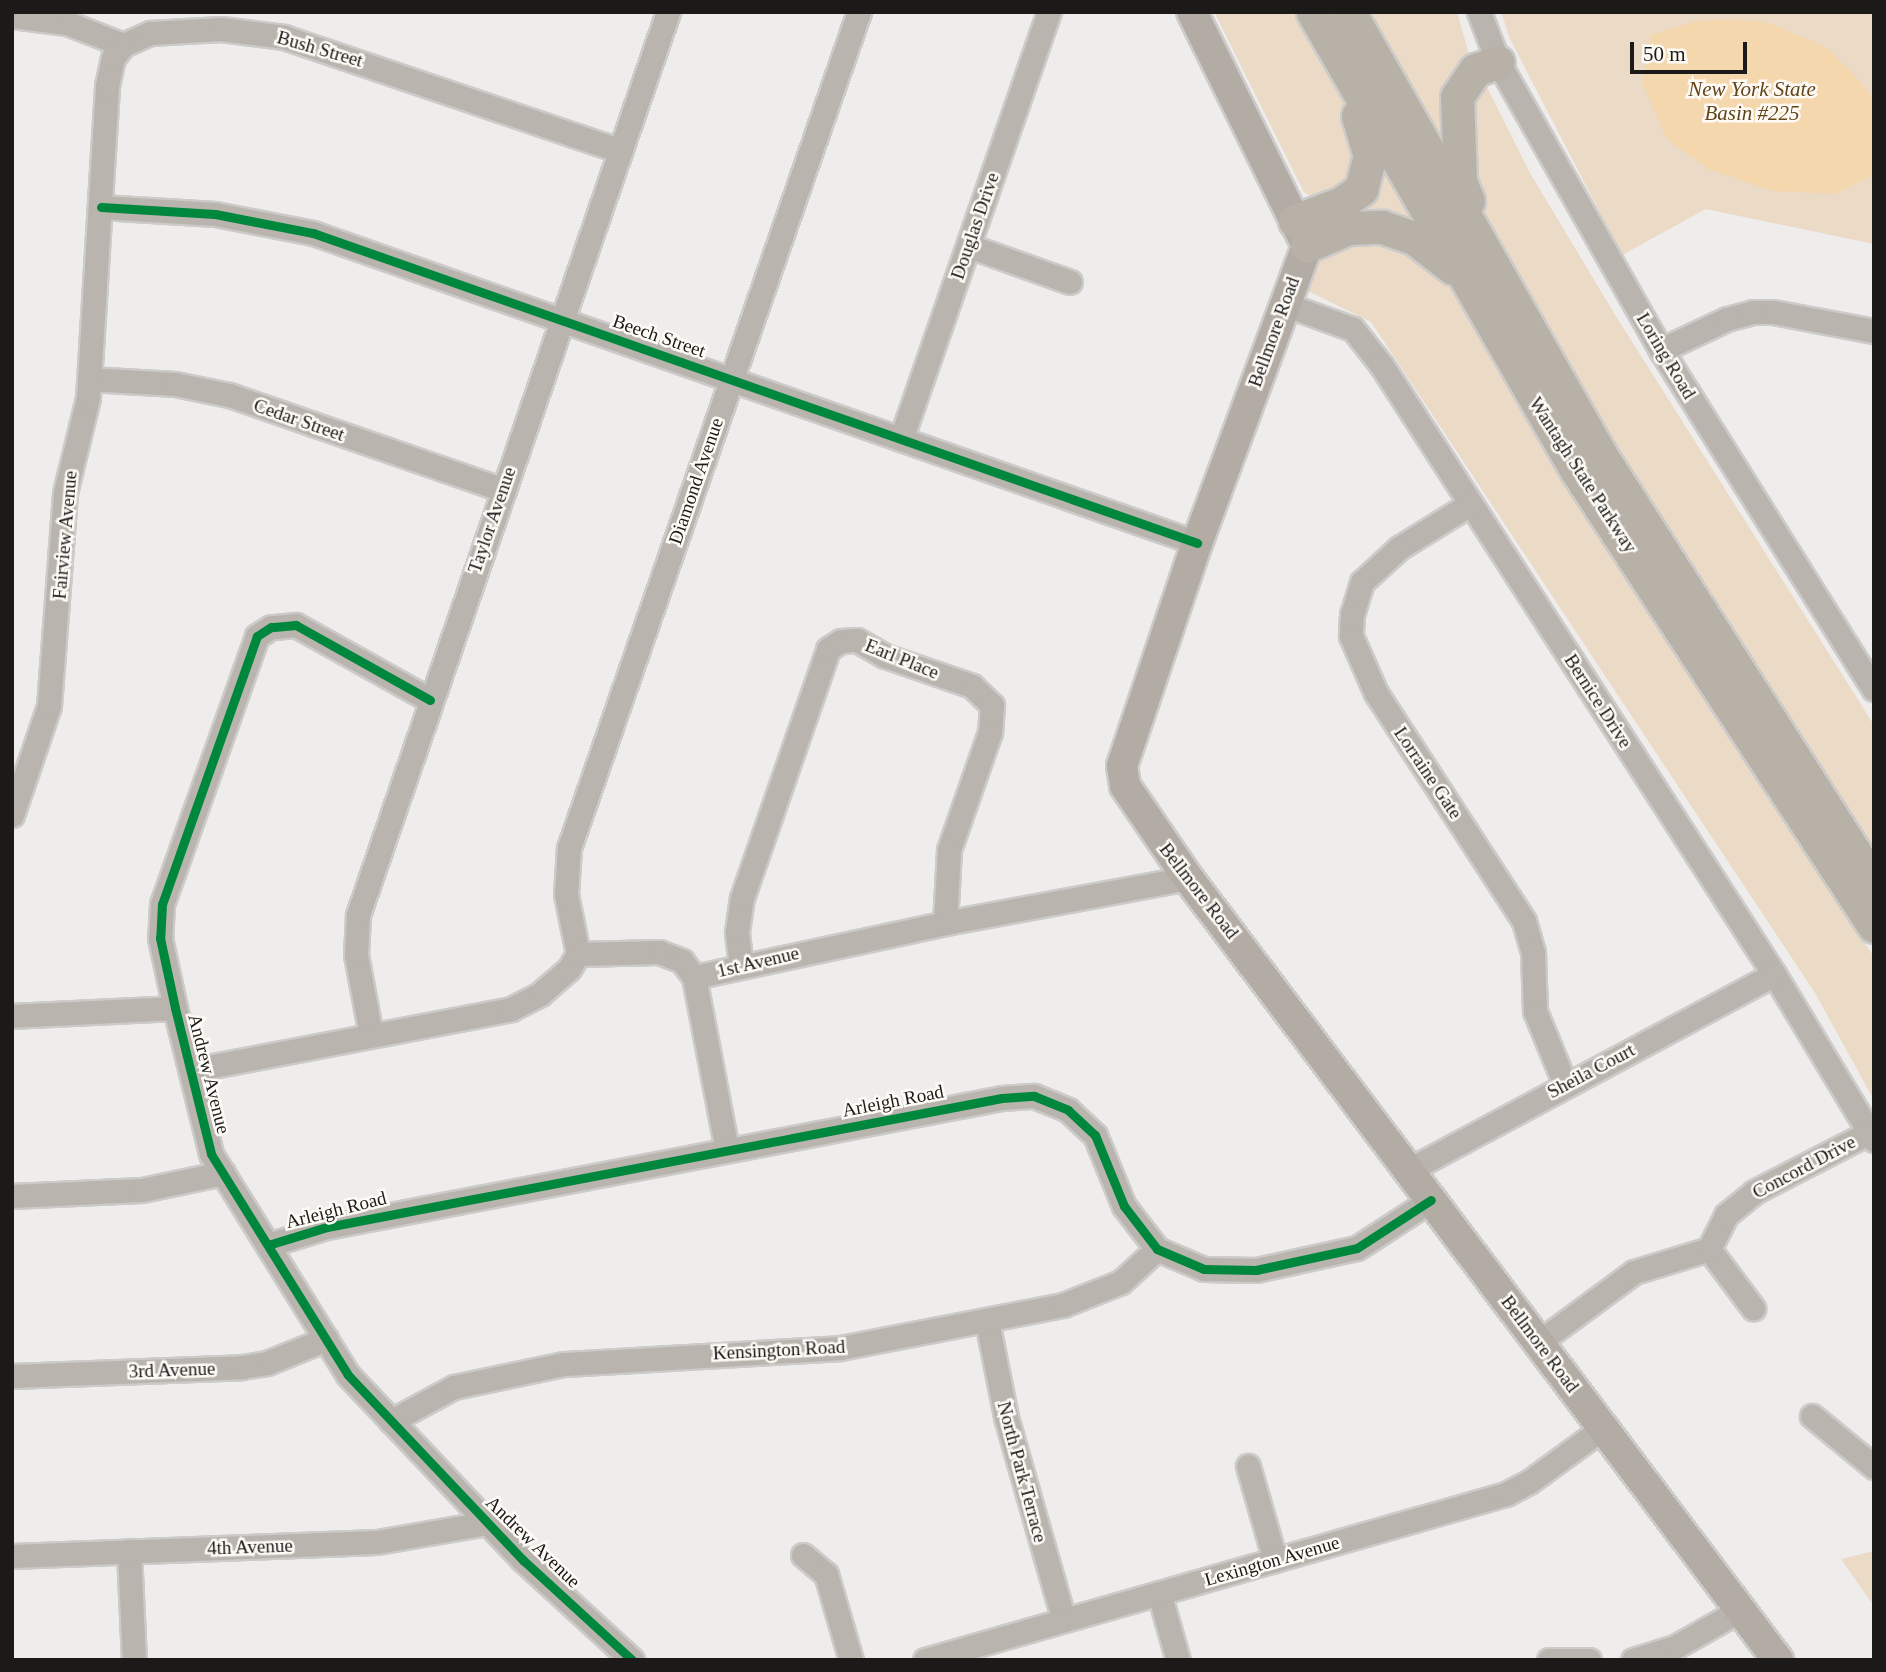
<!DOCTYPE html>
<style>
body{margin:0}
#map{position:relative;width:1886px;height:1672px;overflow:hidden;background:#efedeb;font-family:"Times New Roman",serif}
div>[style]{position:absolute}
.green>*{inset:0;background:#eadac6}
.water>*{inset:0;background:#f5d7ae}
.roads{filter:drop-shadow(2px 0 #cccbca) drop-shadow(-2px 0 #cccbca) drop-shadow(0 2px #cccbca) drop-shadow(0 -2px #cccbca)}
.minor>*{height:23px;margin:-11.5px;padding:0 11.5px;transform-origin:11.5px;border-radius:11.5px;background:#b9b4ad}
.major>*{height:30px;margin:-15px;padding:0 15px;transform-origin:15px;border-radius:15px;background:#b3aca4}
.highway>*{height:33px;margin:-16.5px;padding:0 16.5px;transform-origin:16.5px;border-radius:16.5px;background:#b7b1a7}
.cycleway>*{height:9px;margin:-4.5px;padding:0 4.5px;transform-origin:4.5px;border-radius:4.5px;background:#00873e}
span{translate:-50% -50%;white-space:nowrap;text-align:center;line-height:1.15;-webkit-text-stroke:5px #fefbf6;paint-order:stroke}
.street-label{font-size:19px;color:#1b1a19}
.water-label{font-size:21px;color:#614519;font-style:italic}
.frame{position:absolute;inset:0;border:14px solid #1b1a19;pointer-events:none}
.scale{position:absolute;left:1630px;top:42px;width:117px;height:32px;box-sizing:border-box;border:4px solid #1b1a19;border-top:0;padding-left:9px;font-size:21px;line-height:24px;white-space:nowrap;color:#1b1a19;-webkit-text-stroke:5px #fefbf6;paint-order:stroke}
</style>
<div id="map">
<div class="green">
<div style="clip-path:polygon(1214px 12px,1298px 12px,1360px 129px,1358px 172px,1339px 191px,1312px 197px,1304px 192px)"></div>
<div style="clip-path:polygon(1357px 12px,1457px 12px,1470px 57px,1456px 69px,1446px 95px,1446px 147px,1440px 150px)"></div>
<div style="clip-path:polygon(1501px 12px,1874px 12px,1874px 244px,1706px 209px,1622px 255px,1510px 39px)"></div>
<div style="clip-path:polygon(1474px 79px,1486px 85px,1530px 173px,1617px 318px,1874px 725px,1874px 856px,1641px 491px,1483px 220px,1468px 160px)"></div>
<div style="clip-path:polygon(1380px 162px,1430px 232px,1345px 217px)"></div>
<div style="clip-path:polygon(1366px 234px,1439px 266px,1649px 609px,1874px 957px,1874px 1100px,1815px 993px,1371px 322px,1304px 289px,1318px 259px)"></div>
<div style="clip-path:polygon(1874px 1551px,1874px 1606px,1841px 1559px)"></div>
</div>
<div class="water">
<div style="clip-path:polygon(1730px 19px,1769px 23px,1826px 47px,1855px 76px,1874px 100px,1871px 176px,1835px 194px,1772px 191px,1708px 169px,1667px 139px,1642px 82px,1651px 35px,1697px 21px)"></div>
</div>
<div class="roads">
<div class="minor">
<div style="left:1479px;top:12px;width:53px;rotate:69.2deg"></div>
<div style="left:1498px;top:62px;width:331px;rotate:60.5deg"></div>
<div style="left:1661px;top:350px;width:400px;rotate:57.9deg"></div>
<div style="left:12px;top:16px;width:55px;rotate:7.3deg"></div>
<div style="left:67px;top:23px;width:60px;rotate:21.4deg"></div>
<div style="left:123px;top:45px;width:30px;rotate:-24deg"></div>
<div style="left:150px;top:33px;width:71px;rotate:-3.2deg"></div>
<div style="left:221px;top:29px;width:64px;rotate:7.2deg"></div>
<div style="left:284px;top:37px;width:355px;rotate:18.7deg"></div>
<div style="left:101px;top:207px;width:114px;rotate:3.5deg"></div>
<div style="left:215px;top:214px;width:100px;rotate:11deg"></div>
<div style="left:313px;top:233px;width:937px;rotate:19.32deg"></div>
<div style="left:969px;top:246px;width:107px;rotate:19.6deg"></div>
<div style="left:1284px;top:304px;width:73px;rotate:19.9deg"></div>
<div style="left:1353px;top:329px;width:47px;rotate:51.9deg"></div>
<div style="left:1382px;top:366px;width:723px;rotate:57.19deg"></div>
<div style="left:1774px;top:974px;width:194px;rotate:58.9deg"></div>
<div style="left:1661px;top:350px;width:73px;rotate:-25.2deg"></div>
<div style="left:1727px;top:319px;width:27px;rotate:-15deg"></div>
<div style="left:1753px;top:312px;width:20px"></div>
<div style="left:1773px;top:312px;width:103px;rotate:10.7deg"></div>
<div style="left:89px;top:379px;width:86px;rotate:3.3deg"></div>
<div style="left:175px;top:384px;width:55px;rotate:11.5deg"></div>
<div style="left:229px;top:395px;width:290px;rotate:19.1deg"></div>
<div style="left:901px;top:439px;width:452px;rotate:-70.9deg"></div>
<div style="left:1470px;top:504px;width:84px;rotate:148.2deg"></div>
<div style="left:1399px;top:548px;width:50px;rotate:137.4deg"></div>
<div style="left:1362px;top:582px;width:34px;rotate:107deg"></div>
<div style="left:1352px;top:614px;width:22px;rotate:93deg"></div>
<div style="left:1351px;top:636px;width:62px;rotate:66.3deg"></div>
<div style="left:1376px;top:693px;width:272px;rotate:57deg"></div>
<div style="left:1524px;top:921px;width:32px;rotate:74deg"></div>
<div style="left:1533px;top:952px;width:59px;rotate:88.1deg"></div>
<div style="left:1535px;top:1011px;width:79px;rotate:67.7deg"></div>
<div style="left:430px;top:700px;width:154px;rotate:-150.8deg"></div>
<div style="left:296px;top:625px;width:25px;rotate:175deg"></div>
<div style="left:271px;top:627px;width:17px;rotate:147deg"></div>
<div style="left:257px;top:636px;width:284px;rotate:109.5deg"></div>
<div style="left:162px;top:904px;width:34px;rotate:93deg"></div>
<div style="left:160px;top:938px;width:72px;rotate:77.9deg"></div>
<div style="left:175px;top:1008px;width:150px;rotate:76.1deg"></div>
<div style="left:211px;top:1154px;width:260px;rotate:58.2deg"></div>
<div style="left:348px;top:1375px;width:255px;rotate:46.6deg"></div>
<div style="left:523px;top:1560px;width:148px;rotate:42.5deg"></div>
<div style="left:12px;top:815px;width:115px;rotate:-71.3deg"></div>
<div style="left:49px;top:706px;width:214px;rotate:-85.7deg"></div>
<div style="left:65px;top:493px;width:98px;rotate:-76.4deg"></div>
<div style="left:88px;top:398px;width:313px;rotate:-86.5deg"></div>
<div style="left:107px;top:86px;width:29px;rotate:-78deg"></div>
<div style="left:113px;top:58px;width:16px;rotate:-52deg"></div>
<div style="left:578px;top:954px;width:61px;rotate:-101.3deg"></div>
<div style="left:566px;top:894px;width:46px;rotate:-86.3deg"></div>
<div style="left:569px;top:848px;width:885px;rotate:-70.87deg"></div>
<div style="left:741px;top:966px;width:34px;rotate:-97deg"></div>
<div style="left:737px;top:932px;width:34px;rotate:-82deg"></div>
<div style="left:742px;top:898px;width:263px;rotate:-70.9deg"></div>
<div style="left:828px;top:649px;width:15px;rotate:-32deg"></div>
<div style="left:841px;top:641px;width:16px;rotate:-4deg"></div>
<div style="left:857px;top:640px;width:32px;rotate:30deg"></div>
<div style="left:885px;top:656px;width:92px;rotate:19deg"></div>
<div style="left:972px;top:686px;width:28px;rotate:44deg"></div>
<div style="left:992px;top:705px;width:27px;rotate:94deg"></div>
<div style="left:990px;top:732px;width:125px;rotate:109.2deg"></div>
<div style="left:949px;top:850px;width:73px;rotate:93.1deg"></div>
<div style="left:694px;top:977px;width:176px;rotate:79.2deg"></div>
<div style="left:12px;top:1016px;width:163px;rotate:-2.8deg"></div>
<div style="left:371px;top:1035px;width:81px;rotate:-100.6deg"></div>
<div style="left:356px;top:955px;width:40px;rotate:-87.1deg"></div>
<div style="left:358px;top:915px;width:955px;rotate:-71.05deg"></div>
<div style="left:192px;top:1070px;width:325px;rotate:-10.8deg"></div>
<div style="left:511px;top:1009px;width:33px;rotate:-27deg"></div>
<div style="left:540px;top:994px;width:38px;rotate:-41deg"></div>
<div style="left:569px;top:969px;width:17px;rotate:-59deg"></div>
<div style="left:578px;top:954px;width:81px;rotate:-1.4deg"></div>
<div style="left:659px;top:952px;width:25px;rotate:21deg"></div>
<div style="left:682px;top:961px;width:20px;rotate:53deg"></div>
<div style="left:694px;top:977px;width:257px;rotate:-12.1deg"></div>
<div style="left:945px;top:923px;width:247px;rotate:-10.5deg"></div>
<div style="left:1409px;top:1170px;width:414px;rotate:-28.2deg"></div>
<div style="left:12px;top:1196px;width:130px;rotate:-2.6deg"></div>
<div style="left:142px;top:1190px;width:83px;rotate:-11.9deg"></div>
<div style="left:268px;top:1245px;width:62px;rotate:-17deg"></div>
<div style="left:327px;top:1227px;width:687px;rotate:-10.82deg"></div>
<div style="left:1002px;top:1098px;width:32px;rotate:-4deg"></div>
<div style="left:1034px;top:1096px;width:37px;rotate:22deg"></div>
<div style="left:1068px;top:1110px;width:37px;rotate:43deg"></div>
<div style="left:1095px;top:1135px;width:77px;rotate:67.8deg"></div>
<div style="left:1124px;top:1206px;width:54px;rotate:52.5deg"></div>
<div style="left:1157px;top:1249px;width:51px;rotate:23.1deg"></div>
<div style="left:1204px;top:1269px;width:52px;rotate:1.1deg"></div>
<div style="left:1256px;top:1270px;width:103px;rotate:-12.3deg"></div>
<div style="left:1357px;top:1248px;width:88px;rotate:-33deg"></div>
<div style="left:1709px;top:1249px;width:74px;rotate:53.3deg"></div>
<div style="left:987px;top:1321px;width:98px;rotate:78.8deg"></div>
<div style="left:1006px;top:1417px;width:211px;rotate:74.1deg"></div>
<div style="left:1539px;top:1342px;width:118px;rotate:-36.4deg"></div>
<div style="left:1634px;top:1272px;width:78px;rotate:-17deg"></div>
<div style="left:1709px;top:1249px;width:38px;rotate:-63deg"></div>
<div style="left:1726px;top:1215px;width:36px;rotate:-39deg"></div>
<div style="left:1754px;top:1192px;width:131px;rotate:-27.3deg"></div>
<div style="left:12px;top:1376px;width:230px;rotate:-2.2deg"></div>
<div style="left:242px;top:1367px;width:25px;rotate:-9deg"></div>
<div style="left:267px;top:1363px;width:64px;rotate:-22.1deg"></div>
<div style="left:1812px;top:1416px;width:80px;rotate:39.4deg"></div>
<div style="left:391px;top:1421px;width:72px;rotate:-28.4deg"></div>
<div style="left:454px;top:1387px;width:112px;rotate:-11.8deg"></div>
<div style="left:564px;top:1364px;width:276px;rotate:-3.3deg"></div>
<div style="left:840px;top:1348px;width:227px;rotate:-10.9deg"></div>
<div style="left:1063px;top:1305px;width:62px;rotate:-21.6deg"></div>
<div style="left:1121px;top:1282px;width:49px;rotate:-42.5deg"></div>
<div style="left:1248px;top:1466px;width:98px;rotate:74deg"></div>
<div style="left:129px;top:1551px;width:109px;rotate:87.4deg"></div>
<div style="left:803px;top:1555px;width:30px;rotate:40deg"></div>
<div style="left:826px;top:1574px;width:90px;rotate:73.8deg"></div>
<div style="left:12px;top:1556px;width:365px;rotate:-2.2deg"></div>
<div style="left:377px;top:1542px;width:112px;rotate:-9.8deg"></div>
<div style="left:1159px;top:1593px;width:70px;rotate:74.2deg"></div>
<div style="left:925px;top:1660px;width:604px;rotate:-15.95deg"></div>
<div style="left:1506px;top:1494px;width:26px;rotate:-28deg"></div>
<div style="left:1529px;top:1482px;width:92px;rotate:-36.1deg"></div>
<div style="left:1549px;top:1660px;width:40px"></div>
<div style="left:1633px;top:1660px;width:44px;rotate:-17.2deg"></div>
<div style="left:1675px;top:1647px;width:75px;rotate:-29.6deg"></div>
</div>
<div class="major">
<div style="left:1192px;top:12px;width:261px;rotate:63.8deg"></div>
<div style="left:1307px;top:246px;width:317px;rotate:110.3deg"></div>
<div style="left:1197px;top:543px;width:235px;rotate:108.6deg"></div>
<div style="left:1122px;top:766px;width:20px;rotate:81deg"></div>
<div style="left:1125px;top:786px;width:112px;rotate:55.6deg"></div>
<div style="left:1188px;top:878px;width:980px;rotate:52.97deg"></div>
</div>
<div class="highway">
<div style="left:1313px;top:12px;width:530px;rotate:60.09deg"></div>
<div style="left:1577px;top:471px;width:543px;rotate:56.87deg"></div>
<div style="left:1349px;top:12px;width:508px;rotate:60.41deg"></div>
<div style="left:1600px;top:454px;width:509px;rotate:57.43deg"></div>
<div style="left:1468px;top:201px;width:22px;rotate:-112deg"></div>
<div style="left:1460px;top:181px;width:84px;rotate:-92deg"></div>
<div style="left:1457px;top:97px;width:32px;rotate:-56deg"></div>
<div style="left:1475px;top:70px;width:24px;rotate:-19deg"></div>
<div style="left:1295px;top:221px;width:50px;rotate:-21deg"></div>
<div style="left:1342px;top:203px;width:24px;rotate:-36deg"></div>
<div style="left:1361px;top:189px;width:34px;rotate:-75deg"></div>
<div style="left:1370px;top:156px;width:42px;rotate:-106.7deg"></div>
<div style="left:1307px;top:246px;width:45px;rotate:-23.7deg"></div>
<div style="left:1348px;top:228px;width:34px;rotate:-2deg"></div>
<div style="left:1382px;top:227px;width:34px;rotate:19deg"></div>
<div style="left:1414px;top:238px;width:49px;rotate:37.6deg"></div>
</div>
</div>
<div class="cycleway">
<div style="left:101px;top:207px;width:114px;rotate:3.5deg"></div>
<div style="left:215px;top:214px;width:100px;rotate:11deg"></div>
<div style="left:313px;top:233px;width:937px;rotate:19.32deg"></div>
<div style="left:430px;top:700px;width:154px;rotate:-150.8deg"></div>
<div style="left:296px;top:625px;width:25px;rotate:175deg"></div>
<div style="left:271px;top:627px;width:17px;rotate:147deg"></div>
<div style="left:257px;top:636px;width:284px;rotate:109.5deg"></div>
<div style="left:162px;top:904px;width:34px;rotate:93deg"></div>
<div style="left:160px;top:938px;width:72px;rotate:77.9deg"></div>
<div style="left:175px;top:1008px;width:150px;rotate:76.1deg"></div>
<div style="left:211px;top:1154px;width:260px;rotate:58.2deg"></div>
<div style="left:348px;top:1375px;width:255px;rotate:46.6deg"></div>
<div style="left:523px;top:1560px;width:148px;rotate:42.5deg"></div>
<div style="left:268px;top:1245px;width:62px;rotate:-17deg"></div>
<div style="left:327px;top:1227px;width:687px;rotate:-10.82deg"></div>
<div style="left:1002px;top:1098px;width:32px;rotate:-4deg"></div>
<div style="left:1034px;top:1096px;width:37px;rotate:22deg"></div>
<div style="left:1068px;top:1110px;width:37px;rotate:43deg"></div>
<div style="left:1095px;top:1135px;width:77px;rotate:67.8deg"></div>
<div style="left:1124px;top:1206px;width:54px;rotate:52.5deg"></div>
<div style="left:1157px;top:1249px;width:51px;rotate:23.1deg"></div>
<div style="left:1204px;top:1269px;width:52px;rotate:1.1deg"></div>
<div style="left:1256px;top:1270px;width:103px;rotate:-12.3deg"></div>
<div style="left:1357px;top:1248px;width:88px;rotate:-33deg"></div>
</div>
<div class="street-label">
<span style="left:320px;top:49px;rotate:16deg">Bush Street</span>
<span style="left:975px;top:226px;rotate:-71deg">Douglas Drive</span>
<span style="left:1274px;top:332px;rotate:-70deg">Bellmore Road</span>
<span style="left:659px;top:336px;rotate:19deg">Beech Street</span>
<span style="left:1666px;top:356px;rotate:59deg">Loring Road</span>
<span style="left:299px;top:420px;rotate:19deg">Cedar Street</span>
<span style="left:1583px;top:475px;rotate:57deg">Wantagh State Parkway</span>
<span style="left:696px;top:481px;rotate:-71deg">Diamond Avenue</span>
<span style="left:492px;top:520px;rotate:-71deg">Taylor Avenue</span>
<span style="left:65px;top:535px;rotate:-85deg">Fairview Avenue</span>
<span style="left:902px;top:659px;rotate:22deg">Earl Place</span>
<span style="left:1598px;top:701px;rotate:57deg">Bernice Drive</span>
<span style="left:1428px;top:773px;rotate:56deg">Lorraine Gate</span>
<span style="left:1199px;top:891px;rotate:52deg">Bellmore Road</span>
<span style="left:758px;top:962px;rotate:-13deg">1st Avenue</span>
<span style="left:1591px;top:1071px;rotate:-28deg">Sheila Court</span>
<span style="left:209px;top:1074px;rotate:76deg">Andrew Avenue</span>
<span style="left:893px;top:1101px;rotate:-11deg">Arleigh Road</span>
<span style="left:1804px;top:1167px;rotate:-28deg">Concord Drive</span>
<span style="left:336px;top:1210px;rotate:-14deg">Arleigh Road</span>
<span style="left:1540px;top:1344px;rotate:53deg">Bellmore Road</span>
<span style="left:779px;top:1350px;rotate:-3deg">Kensington Road</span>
<span style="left:172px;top:1370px;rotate:-2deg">3rd Avenue</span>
<span style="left:1022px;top:1472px;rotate:75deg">North Park Terrace</span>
<span style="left:533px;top:1542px;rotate:44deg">Andrew Avenue</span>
<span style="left:250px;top:1547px;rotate:-2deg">4th Avenue</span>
<span style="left:1272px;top:1561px;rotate:-16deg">Lexington Avenue</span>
</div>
<div class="water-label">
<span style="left:1752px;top:101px">New York State<br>Basin #225</span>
</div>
<div class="frame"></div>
<div class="scale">50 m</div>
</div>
